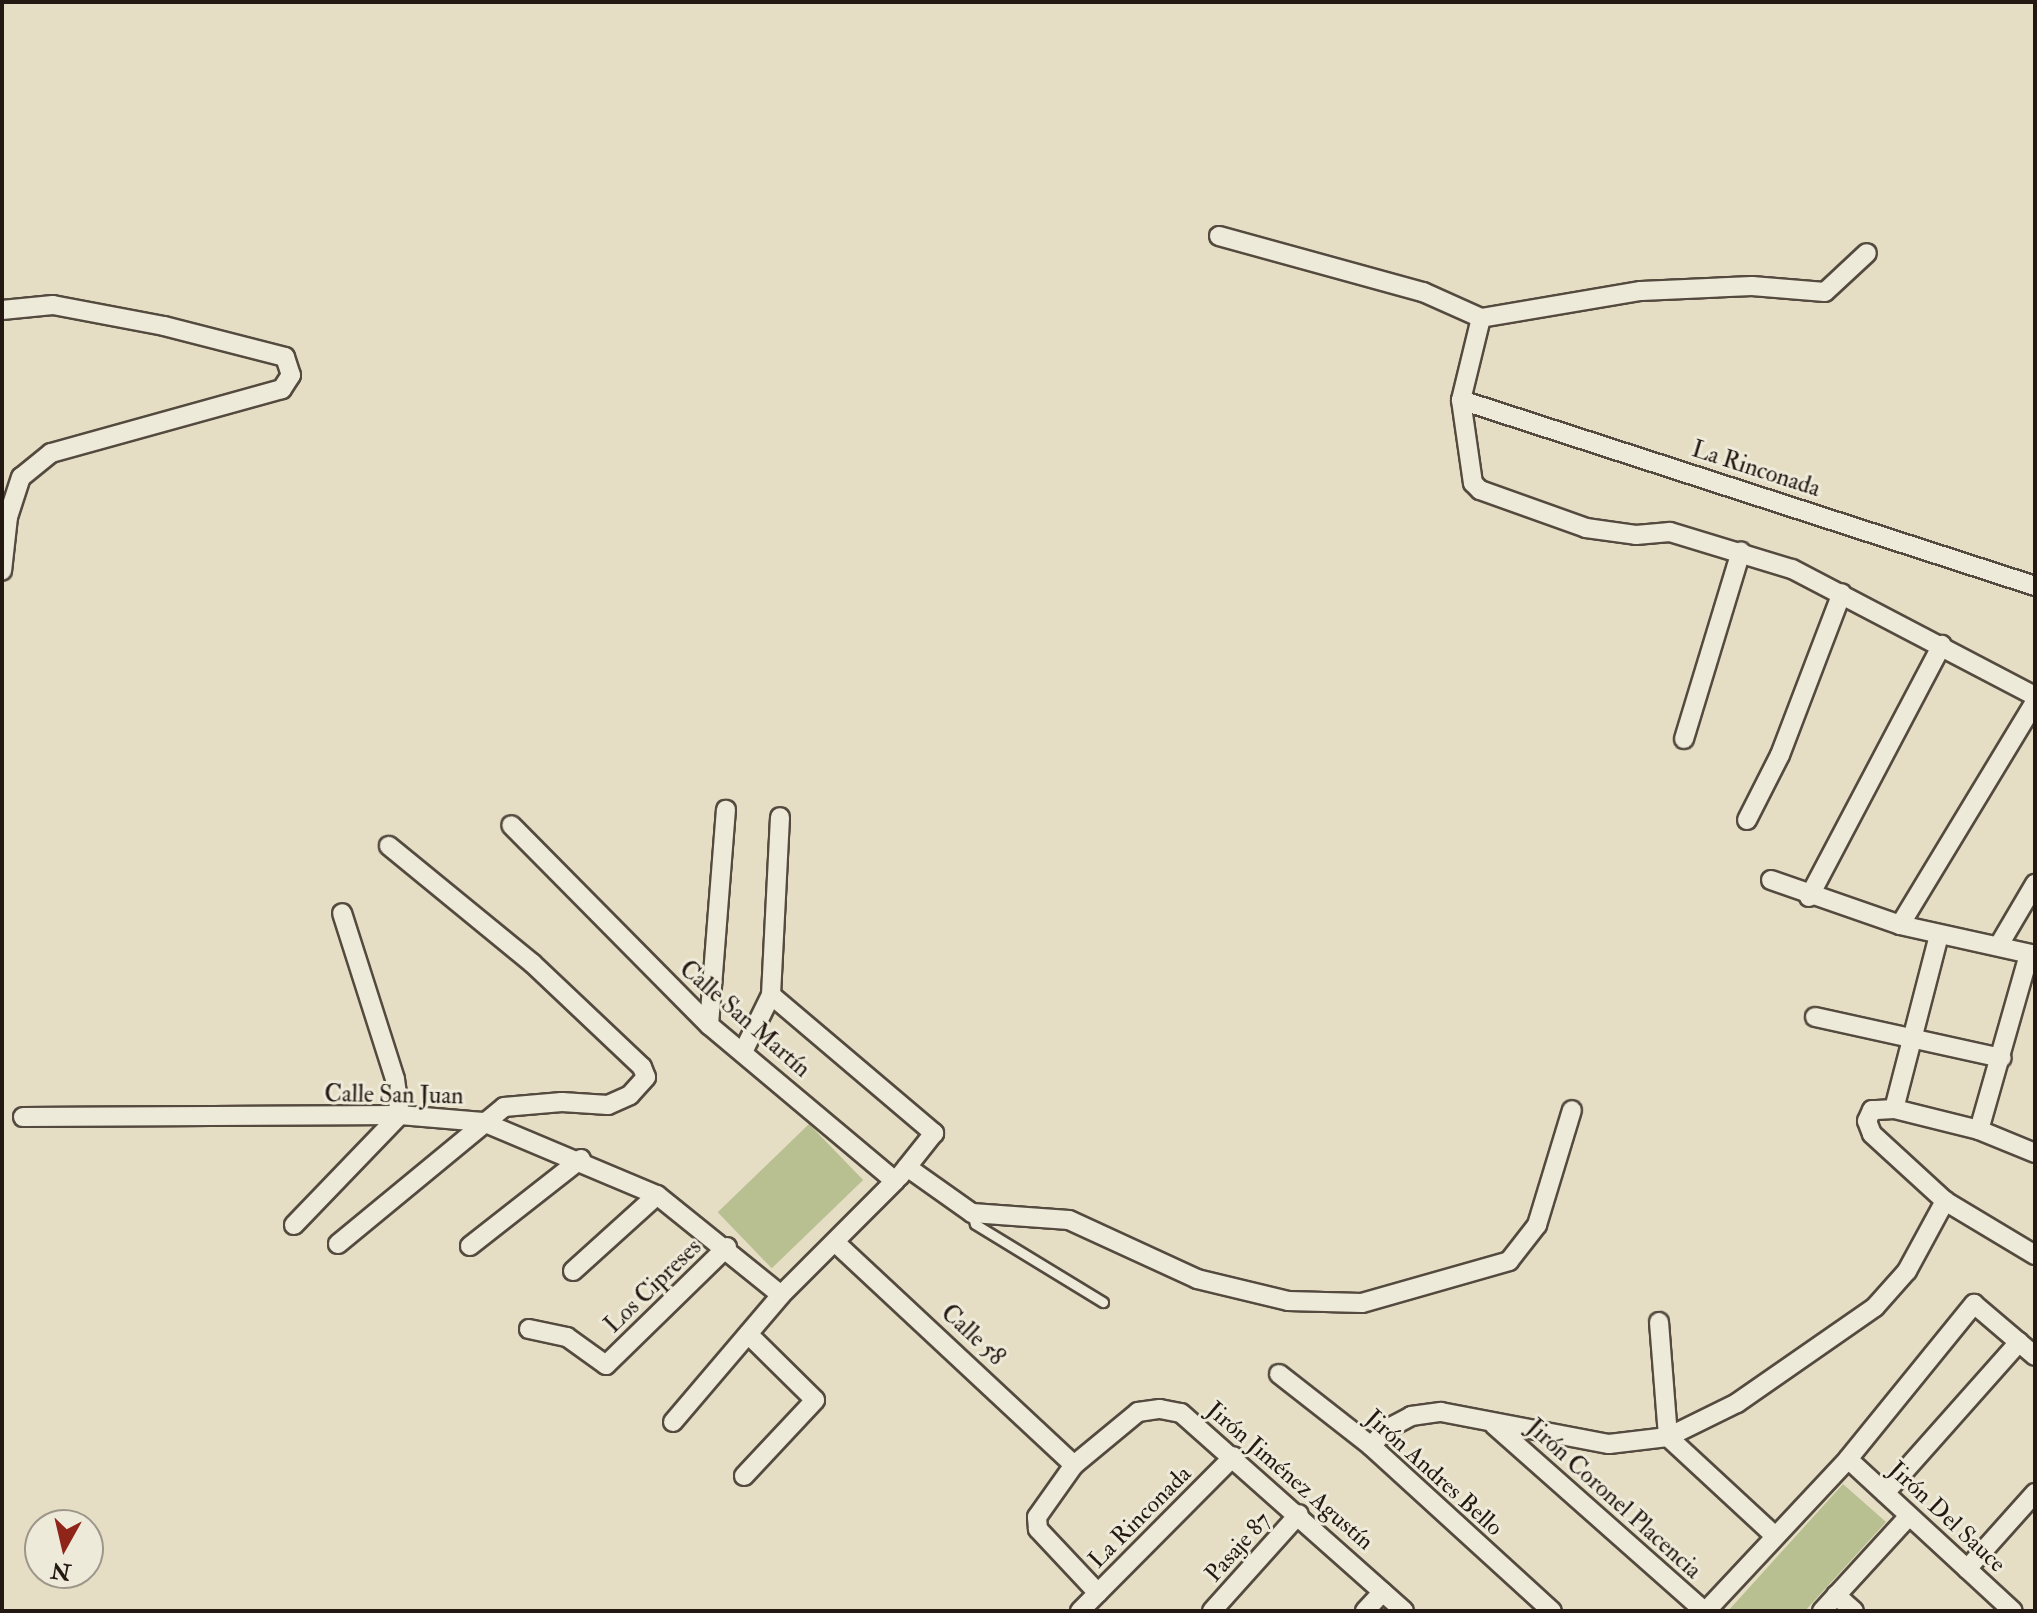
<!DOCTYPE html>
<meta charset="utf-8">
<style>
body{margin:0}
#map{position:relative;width:2037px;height:1613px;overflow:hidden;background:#e5dec4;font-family:"IM FELL Double Pica",serif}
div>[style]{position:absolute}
.green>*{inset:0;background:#b8c091;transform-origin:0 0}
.roads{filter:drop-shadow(2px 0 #544a3f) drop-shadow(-2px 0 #544a3f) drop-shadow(0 2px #544a3f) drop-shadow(0 -2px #544a3f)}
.lane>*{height:9px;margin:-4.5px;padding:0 4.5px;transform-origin:4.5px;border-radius:4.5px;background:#eeead9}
.street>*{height:18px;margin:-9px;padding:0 9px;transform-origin:9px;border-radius:9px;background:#eeead9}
span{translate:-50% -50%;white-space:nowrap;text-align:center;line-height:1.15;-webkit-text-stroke:6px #eeead9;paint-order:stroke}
.street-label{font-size:24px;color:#241813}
.frame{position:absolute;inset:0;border:4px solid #241813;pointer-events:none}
.north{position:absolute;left:24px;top:1509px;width:80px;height:80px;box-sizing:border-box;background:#eeead9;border:2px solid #9d968a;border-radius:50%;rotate:188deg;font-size:22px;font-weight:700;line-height:32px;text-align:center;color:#241813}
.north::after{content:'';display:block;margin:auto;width:28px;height:36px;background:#8f2418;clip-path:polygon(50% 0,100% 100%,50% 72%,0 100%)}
</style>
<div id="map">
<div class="green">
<div style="left:809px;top:1124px;width:78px;height:127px;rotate:46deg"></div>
<div style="clip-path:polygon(1843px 1484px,1886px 1522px,1805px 1611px,1728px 1611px)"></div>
</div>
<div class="roads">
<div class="lane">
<div style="left:972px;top:1213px;width:11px;rotate:75deg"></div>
<div style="left:975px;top:1224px;width:150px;rotate:31.4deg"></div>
</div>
<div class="street">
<div style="left:1219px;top:236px;width:212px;rotate:15.4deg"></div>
<div style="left:1423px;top:292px;width:64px;rotate:24.1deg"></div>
<div style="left:1481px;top:318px;width:162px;rotate:-9.6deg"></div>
<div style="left:1641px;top:291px;width:111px;rotate:-2.6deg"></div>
<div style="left:1752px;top:286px;width:73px;rotate:4.7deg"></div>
<div style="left:1825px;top:292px;width:57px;rotate:-42.9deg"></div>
<div style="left:2px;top:310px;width:51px;rotate:-5.6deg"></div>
<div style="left:53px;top:305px;width:113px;rotate:10.7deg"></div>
<div style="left:164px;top:326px;width:125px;rotate:14.4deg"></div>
<div style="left:285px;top:357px;width:19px;rotate:72deg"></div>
<div style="left:291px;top:375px;width:17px;rotate:123deg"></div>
<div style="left:282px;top:389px;width:240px;rotate:164.5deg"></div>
<div style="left:51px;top:453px;width:38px;rotate:141deg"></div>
<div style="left:21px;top:477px;width:42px;rotate:108deg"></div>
<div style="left:8px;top:517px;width:54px;rotate:96.3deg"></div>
<div style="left:1481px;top:318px;width:84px;rotate:103.7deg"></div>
<div style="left:1461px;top:400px;width:84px;rotate:81.8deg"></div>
<div style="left:1473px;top:483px;width:10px;rotate:45deg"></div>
<div style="left:1480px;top:490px;width:113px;rotate:19.7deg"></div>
<div style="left:1586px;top:528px;width:50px;rotate:8deg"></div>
<div style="left:1636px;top:535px;width:34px;rotate:-5deg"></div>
<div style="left:1670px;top:532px;width:127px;rotate:16.9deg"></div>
<div style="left:1792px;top:569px;width:274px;rotate:27.6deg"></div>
<div style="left:1461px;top:400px;width:603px;rotate:17.95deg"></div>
<div style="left:1684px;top:739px;width:196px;rotate:-73.1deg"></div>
<div style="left:1747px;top:820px;width:73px;rotate:-63.1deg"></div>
<div style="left:1780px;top:755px;width:173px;rotate:-69.1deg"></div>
<div style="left:1771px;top:880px;width:137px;rotate:19.2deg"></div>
<div style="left:1900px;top:925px;width:138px;rotate:12.5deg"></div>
<div style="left:1809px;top:897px;width:285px;rotate:-62.2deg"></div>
<div style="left:1900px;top:925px;width:261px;rotate:-58.8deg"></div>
<div style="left:1999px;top:945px;width:71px;rotate:-59.5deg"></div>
<div style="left:771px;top:995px;width:214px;rotate:40.3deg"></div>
<div style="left:934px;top:1133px;width:56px;rotate:128.5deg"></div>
<div style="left:1815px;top:1017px;width:191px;rotate:12.4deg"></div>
<div style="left:709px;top:1025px;width:216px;rotate:-85.5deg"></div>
<div style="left:743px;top:1052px;width:64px;rotate:-63.8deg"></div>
<div style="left:771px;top:995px;width:178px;rotate:-87.1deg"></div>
<div style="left:1894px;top:1109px;width:180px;rotate:-75.5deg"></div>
<div style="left:23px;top:1117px;width:377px;rotate:-0.3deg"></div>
<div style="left:400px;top:1115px;width:83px;rotate:4.8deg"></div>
<div style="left:483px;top:1122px;width:189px;rotate:22.8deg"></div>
<div style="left:657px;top:1195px;width:159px;rotate:38.9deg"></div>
<div style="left:781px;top:1295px;width:161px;rotate:-45deg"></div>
<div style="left:895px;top:1181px;width:243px;rotate:-140deg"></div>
<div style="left:709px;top:1025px;width:281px;rotate:-134.7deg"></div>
<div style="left:1979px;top:1130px;width:183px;rotate:-74.1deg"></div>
<div style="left:2035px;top:1153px;width:61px;rotate:-157.7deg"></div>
<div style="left:1979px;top:1130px;width:88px;rotate:-166.1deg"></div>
<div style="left:1894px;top:1109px;width:22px;rotate:177deg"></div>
<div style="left:1872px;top:1110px;width:12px;rotate:114deg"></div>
<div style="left:1867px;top:1121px;width:14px;rotate:69deg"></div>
<div style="left:1872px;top:1134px;width:99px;rotate:42.5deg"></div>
<div style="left:1945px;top:1201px;width:105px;rotate:31deg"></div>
<div style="left:907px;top:1167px;width:80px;rotate:35.3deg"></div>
<div style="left:972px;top:1213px;width:97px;rotate:4.1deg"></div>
<div style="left:1069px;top:1220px;width:141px;rotate:24.7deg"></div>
<div style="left:1197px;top:1279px;width:94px;rotate:13.6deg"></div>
<div style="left:1288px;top:1301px;width:74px;rotate:1.5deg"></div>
<div style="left:1362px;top:1303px;width:153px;rotate:-15.9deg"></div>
<div style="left:1509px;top:1261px;width:46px;rotate:-52.1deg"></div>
<div style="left:1537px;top:1225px;width:120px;rotate:-73.1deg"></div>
<div style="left:294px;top:1225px;width:153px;rotate:-46.1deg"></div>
<div style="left:400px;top:1115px;width:36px;rotate:-98deg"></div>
<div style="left:395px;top:1079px;width:174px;rotate:-107.7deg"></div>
<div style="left:338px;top:1244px;width:215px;rotate:-39.5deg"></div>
<div style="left:504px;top:1107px;width:58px;rotate:-4.9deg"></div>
<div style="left:562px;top:1102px;width:46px;rotate:3.7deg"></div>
<div style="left:608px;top:1105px;width:24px;rotate:-24deg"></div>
<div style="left:630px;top:1095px;width:24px;rotate:-48deg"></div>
<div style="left:646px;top:1077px;width:11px;rotate:-112deg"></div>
<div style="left:642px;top:1067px;width:151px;rotate:-136.6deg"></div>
<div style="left:532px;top:963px;width:185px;rotate:-140.7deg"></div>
<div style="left:837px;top:1244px;width:324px;rotate:43deg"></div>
<div style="left:470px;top:1246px;width:141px;rotate:-38.1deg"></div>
<div style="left:573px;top:1271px;width:113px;rotate:-42.1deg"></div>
<div style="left:1659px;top:1322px;width:115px;rotate:85.5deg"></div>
<div style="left:1668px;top:1437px;width:144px;rotate:42.8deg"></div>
<div style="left:529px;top:1329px;width:39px;rotate:12deg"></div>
<div style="left:567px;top:1337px;width:48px;rotate:35.7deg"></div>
<div style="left:606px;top:1365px;width:169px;rotate:-44.3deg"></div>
<div style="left:1279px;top:1374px;width:117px;rotate:38deg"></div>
<div style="left:1371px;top:1446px;width:245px;rotate:42.4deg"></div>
<div style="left:673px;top:1422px;width:167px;rotate:-49.6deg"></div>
<div style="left:1494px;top:1425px;width:281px;rotate:41.5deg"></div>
<div style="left:1371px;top:1446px;width:23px;rotate:-47deg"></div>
<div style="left:1387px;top:1429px;width:27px;rotate:-28deg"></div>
<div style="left:1411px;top:1416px;width:30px;rotate:-8deg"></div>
<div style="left:1441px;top:1412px;width:171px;rotate:10.8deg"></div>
<div style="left:1609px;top:1444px;width:59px;rotate:-6.8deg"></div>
<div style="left:1668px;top:1437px;width:77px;rotate:-26.2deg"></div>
<div style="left:1737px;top:1403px;width:168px;rotate:-34.8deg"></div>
<div style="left:1875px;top:1307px;width:48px;rotate:-48.4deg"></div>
<div style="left:1907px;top:1271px;width:80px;rotate:-61.5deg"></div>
<div style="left:1848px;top:1459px;width:224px;rotate:42.7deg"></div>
<div style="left:744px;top:1476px;width:104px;rotate:-46.9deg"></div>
<div style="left:815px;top:1400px;width:94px;rotate:-135.4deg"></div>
<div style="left:1885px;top:1493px;width:202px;rotate:-48.4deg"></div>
<div style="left:1967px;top:1569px;width:102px;rotate:-48.2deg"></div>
<div style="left:1098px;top:1593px;width:88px;rotate:-133.2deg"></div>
<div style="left:1038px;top:1529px;width:12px;rotate:-95deg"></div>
<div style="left:1037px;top:1517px;width:64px;rotate:-54.6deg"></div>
<div style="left:1074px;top:1465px;width:83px;rotate:-39.6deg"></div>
<div style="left:1138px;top:1412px;width:22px;rotate:-8deg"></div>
<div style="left:1160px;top:1409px;width:21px;rotate:11deg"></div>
<div style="left:1181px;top:1413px;width:298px;rotate:41.6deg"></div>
<div style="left:1836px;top:1595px;width:24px;rotate:42deg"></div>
<div style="left:1080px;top:1611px;width:218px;rotate:-45.2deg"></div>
<div style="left:1212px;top:1611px;width:130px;rotate:-48.1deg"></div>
<div style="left:1365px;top:1611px;width:26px;rotate:-47deg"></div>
<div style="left:1706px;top:1611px;width:208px;rotate:-46.9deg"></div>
<div style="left:1848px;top:1459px;width:200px;rotate:-50.9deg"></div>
<div style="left:1974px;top:1304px;width:80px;rotate:40.4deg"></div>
<div style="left:1822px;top:1611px;width:129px;rotate:-47.5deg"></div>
</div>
</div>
<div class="street-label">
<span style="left:1756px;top:469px;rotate:18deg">La Rinconada</span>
<span style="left:745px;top:1019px;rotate:41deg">Calle San Martín</span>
<span style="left:394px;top:1095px;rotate:1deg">Calle San Juan</span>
<span style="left:653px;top:1286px;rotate:-44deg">Los Cipreses</span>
<span style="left:973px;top:1335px;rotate:43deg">Calle 58</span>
<span style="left:1434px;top:1473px;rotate:42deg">Jirón Andres Bello</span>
<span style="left:1290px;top:1476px;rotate:41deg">Jirón Jiménez Agustín</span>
<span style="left:1614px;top:1499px;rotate:42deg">Jirón Coronel Placencia</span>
<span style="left:1140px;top:1517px;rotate:-45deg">La Rinconada</span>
<span style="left:1947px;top:1517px;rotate:43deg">Jirón Del Sauce</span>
<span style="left:1238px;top:1547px;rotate:-48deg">Pasaje 87</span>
</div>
<div class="frame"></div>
<div class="north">N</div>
</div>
